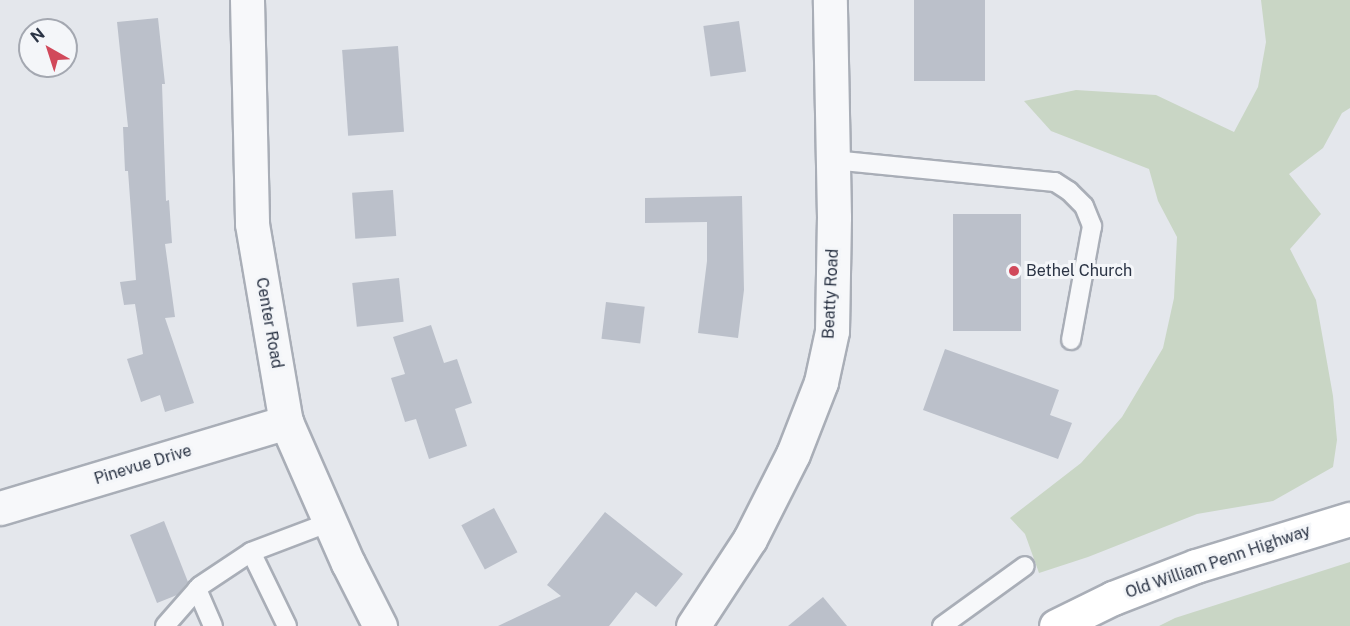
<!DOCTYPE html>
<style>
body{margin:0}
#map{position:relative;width:1350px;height:626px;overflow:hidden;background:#e4e7ec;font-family:"Public Sans",sans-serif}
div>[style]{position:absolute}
.green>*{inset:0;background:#c9d6c5}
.building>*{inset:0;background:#bbc0ca;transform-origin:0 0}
.roads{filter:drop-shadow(2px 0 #a9aeb7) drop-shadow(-2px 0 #a9aeb7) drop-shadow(0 2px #a9aeb7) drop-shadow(0 -2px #a9aeb7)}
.service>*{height:18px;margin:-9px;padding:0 9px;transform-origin:9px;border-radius:9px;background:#f7f8fa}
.minor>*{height:33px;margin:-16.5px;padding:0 16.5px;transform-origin:16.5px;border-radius:16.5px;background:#f7f8fa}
.tertiary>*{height:33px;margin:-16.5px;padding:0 16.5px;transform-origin:16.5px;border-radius:16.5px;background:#f7f8fa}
.secondary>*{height:33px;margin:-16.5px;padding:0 16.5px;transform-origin:16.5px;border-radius:16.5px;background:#fff}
.dots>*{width:16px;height:16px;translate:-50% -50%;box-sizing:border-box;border:3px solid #f4f6f9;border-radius:50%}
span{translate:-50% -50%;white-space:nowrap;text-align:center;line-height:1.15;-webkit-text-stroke:6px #f4f6f9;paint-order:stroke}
.poi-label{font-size:16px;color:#2b3445}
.left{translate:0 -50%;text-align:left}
.street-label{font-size:16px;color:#2b3445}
.north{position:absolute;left:18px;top:18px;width:60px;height:60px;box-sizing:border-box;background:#f4f6f9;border:2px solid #a4a8b1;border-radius:50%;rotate:321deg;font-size:16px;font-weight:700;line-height:24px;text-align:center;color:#2b3445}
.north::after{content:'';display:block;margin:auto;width:21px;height:27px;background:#d1495b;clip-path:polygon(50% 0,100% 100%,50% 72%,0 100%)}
</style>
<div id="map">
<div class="green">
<div style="clip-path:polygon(1261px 0,1350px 0,1350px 108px,1342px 113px,1323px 148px,1289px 174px,1321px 214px,1290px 249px,1316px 300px,1333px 396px,1337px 440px,1333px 467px,1273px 501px,1197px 514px,1088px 557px,1039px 573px,1025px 534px,1010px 518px,1081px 463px,1122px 417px,1163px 348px,1174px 298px,1177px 237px,1158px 201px,1149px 169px,1051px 131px,1024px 101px,1076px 90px,1156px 95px,1234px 132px,1258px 87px,1266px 42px)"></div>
<div style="clip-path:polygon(1350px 562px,1350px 626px,1159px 626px,1175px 618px)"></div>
</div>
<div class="building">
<div style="left:914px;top:0;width:71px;height:81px"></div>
<div style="clip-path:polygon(158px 18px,165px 84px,162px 84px,166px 201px,169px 200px,172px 243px,165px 244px,175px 317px,165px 318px,194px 403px,165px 412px,160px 395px,141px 402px,127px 359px,143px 354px,135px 304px,124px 305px,120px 282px,136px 280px,128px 171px,125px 171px,123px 127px,128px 127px,117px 22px)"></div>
<div style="left:739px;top:21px;width:51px;height:36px;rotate:82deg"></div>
<div style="left:398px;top:46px;width:86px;height:56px;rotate:86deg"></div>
<div style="left:393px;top:190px;width:46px;height:41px;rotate:86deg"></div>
<div style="clip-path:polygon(742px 196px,744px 290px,738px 338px,698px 333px,707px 261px,707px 222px,645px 223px,645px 198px)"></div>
<div style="left:953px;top:214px;width:68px;height:117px"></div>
<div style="left:399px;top:278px;width:44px;height:47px;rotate:84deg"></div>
<div style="left:606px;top:302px;width:39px;height:37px;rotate:7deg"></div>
<div style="clip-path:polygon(431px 325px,444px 363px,457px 359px,472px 403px,455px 409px,467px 446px,429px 459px,416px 419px,405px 422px,391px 378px,405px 374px,393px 337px)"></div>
<div style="clip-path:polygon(945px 349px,1059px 390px,1050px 415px,1072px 423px,1058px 459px,923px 410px)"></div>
<div style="left:494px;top:508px;width:50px;height:37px;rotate:62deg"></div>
<div style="clip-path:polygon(605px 512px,683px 574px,656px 607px,636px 592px,609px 626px,498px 626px,561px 596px,547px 585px)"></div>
<div style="clip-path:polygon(164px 521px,188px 582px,177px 595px,157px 603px,130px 535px)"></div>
<div style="clip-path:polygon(823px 597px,847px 626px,788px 626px)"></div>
</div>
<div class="roads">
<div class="service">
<div style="left:833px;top:160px;width:223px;rotate:5.7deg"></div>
<div style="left:1055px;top:182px;width:17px;rotate:33deg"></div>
<div style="left:1069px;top:191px;width:21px;rotate:45deg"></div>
<div style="left:1084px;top:206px;width:22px;rotate:68deg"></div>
<div style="left:1092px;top:226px;width:116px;rotate:100.4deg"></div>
<div style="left:197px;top:589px;width:40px;rotate:66.6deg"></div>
<div style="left:165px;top:626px;width:53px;rotate:-48.8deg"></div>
<div style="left:200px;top:586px;width:61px;rotate:-33.7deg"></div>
<div style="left:287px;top:626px;width:82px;rotate:-115.9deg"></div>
<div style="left:251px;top:552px;width:85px;rotate:-20.8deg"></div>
<div style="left:942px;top:626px;width:102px;rotate:-35.9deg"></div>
</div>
<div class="minor">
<div style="left:0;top:508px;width:299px;rotate:-16.7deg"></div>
</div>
<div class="tertiary">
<div style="left:247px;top:0;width:224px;rotate:88.7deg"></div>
<div style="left:252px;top:224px;width:201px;rotate:80.3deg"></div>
<div style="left:286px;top:422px;width:154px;rotate:66.3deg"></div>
<div style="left:348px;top:563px;width:71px;rotate:63.1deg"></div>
<div style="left:693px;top:626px;width:104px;rotate:-56.8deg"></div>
<div style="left:750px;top:539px;width:95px;rotate:-63.2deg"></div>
<div style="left:793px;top:454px;width:77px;rotate:-68.7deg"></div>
<div style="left:821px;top:382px;width:52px;rotate:-77.8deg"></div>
<div style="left:832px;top:331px;width:114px;rotate:-89deg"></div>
<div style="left:834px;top:217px;width:217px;rotate:-91.1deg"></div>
</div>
<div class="secondary">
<div style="left:1056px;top:626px;width:64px;rotate:-26.2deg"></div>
<div style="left:1113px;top:598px;width:89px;rotate:-21.1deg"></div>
<div style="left:1196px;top:566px;width:161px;rotate:-17deg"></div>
</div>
</div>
<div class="dots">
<div style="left:1014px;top:271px;background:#d1495b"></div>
</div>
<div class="poi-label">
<span class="left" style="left:1026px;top:271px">Bethel Church</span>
</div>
<div class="street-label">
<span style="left:831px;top:294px;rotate:-87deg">Beatty Road</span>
<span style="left:269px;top:323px;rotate:80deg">Center Road</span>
<span style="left:143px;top:465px;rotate:-17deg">Pinevue Drive</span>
<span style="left:1218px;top:562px;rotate:-19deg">Old William Penn Highway</span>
</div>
<div class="north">N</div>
</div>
